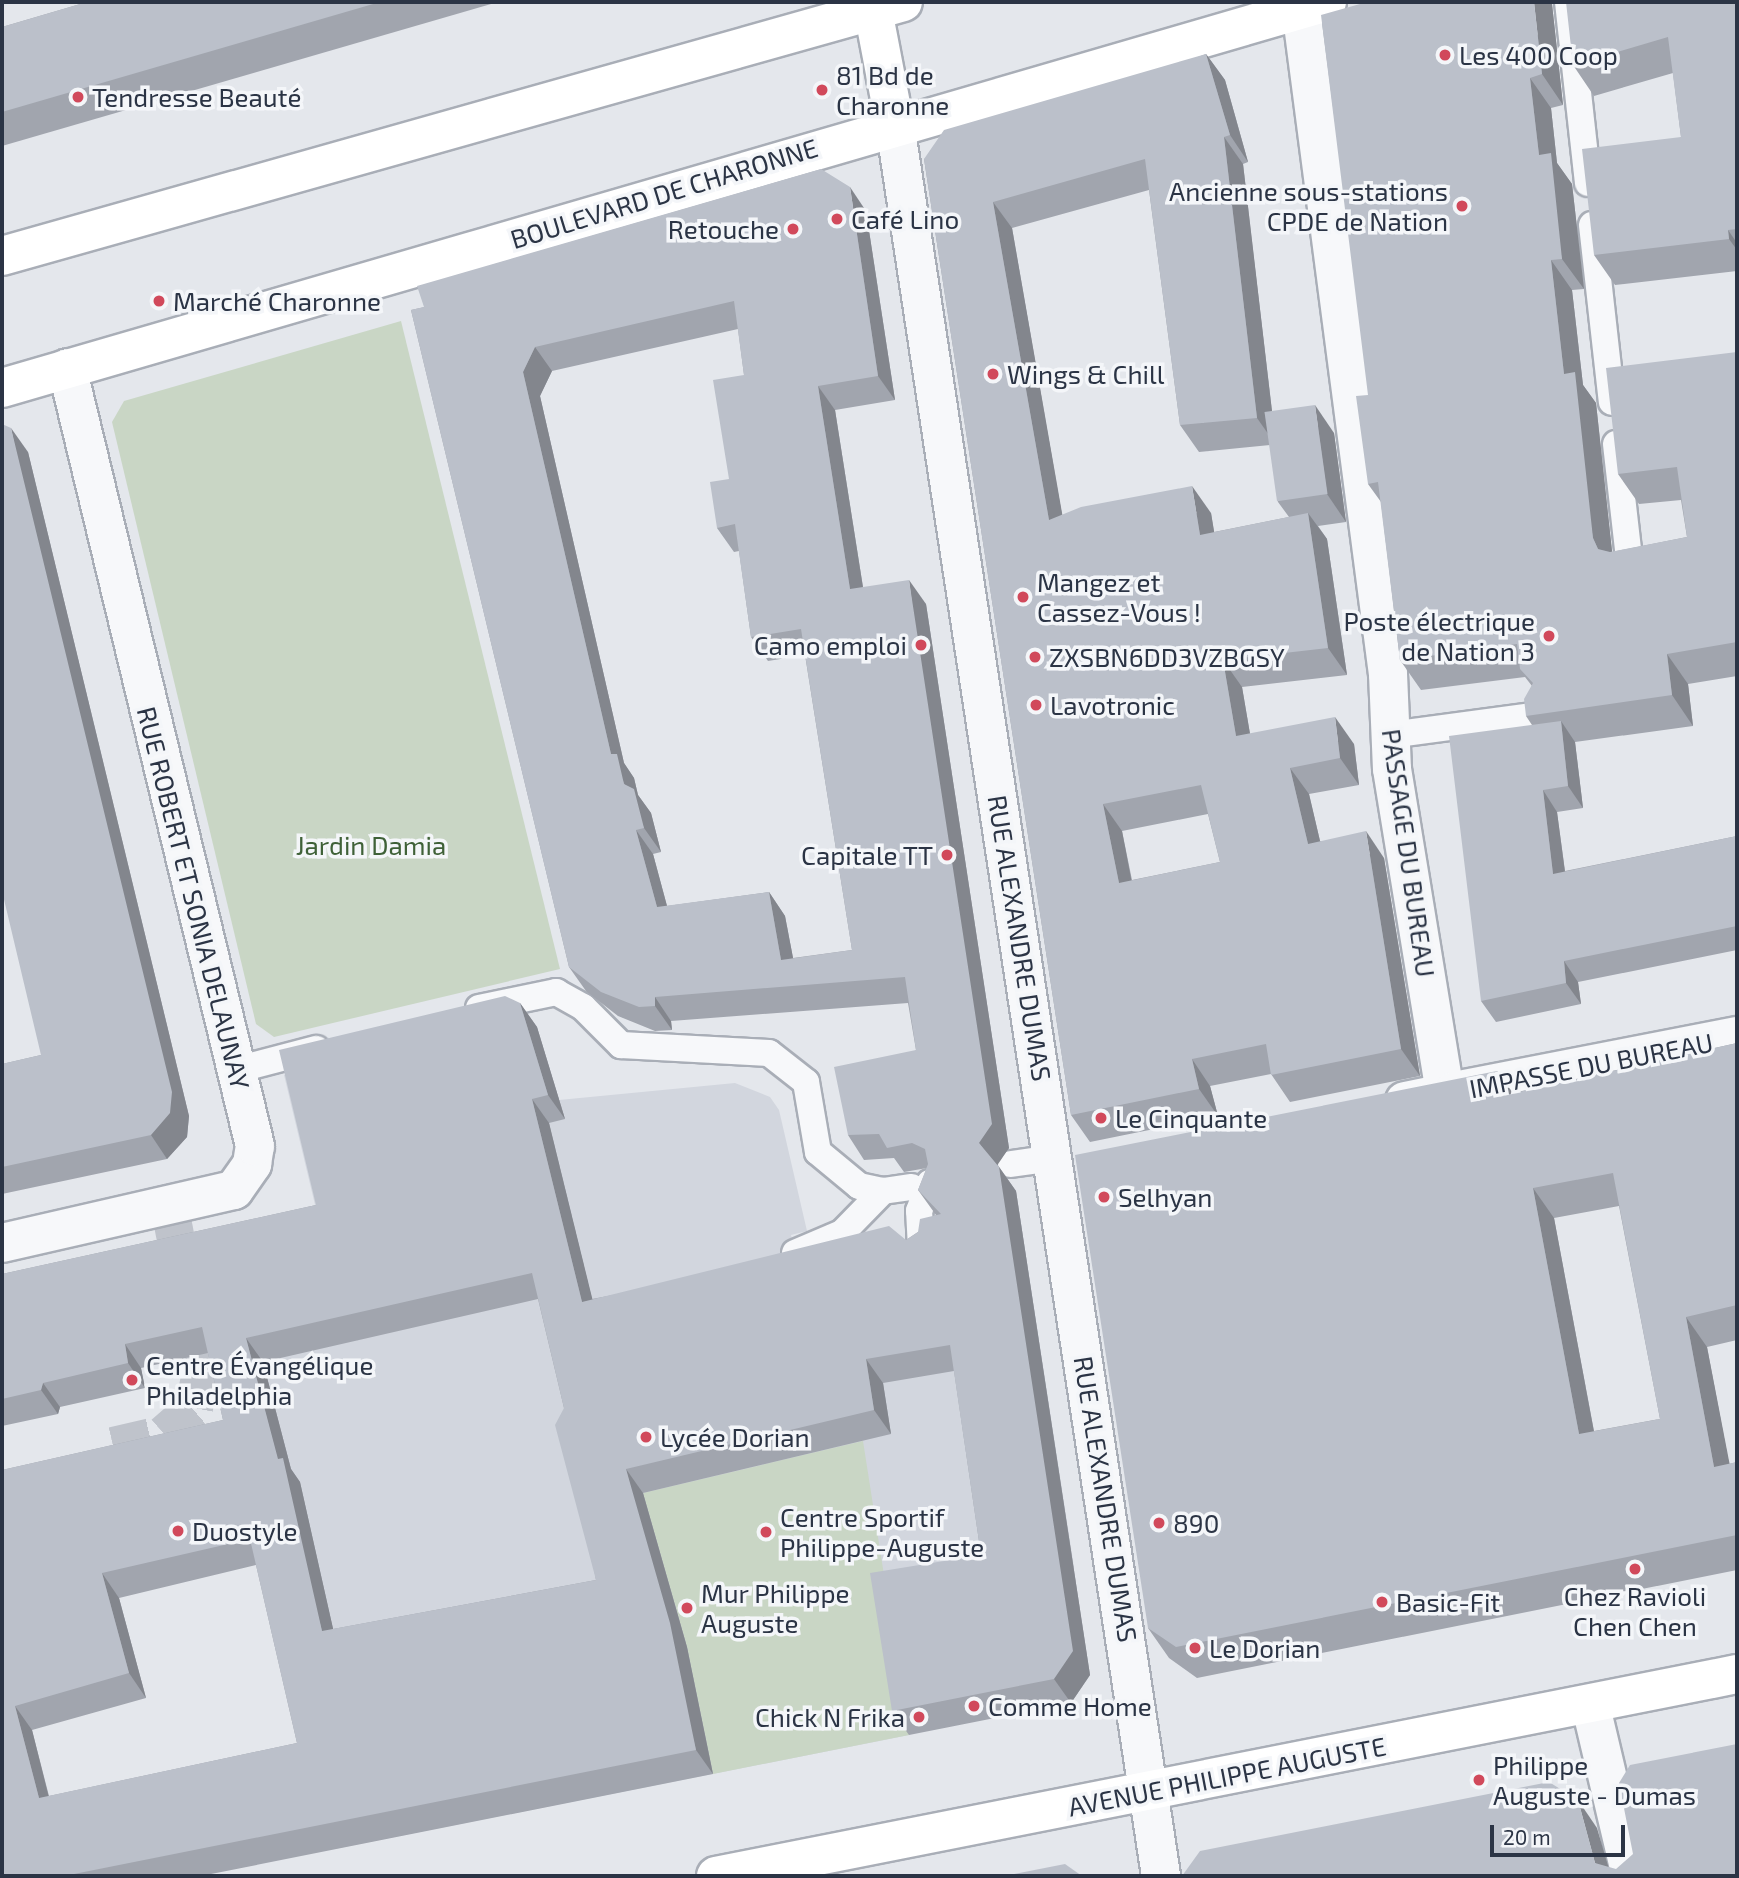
<!DOCTYPE html>
<meta charset="utf-8">
<style>
body{margin:0}
#map{position:relative;width:1739px;height:1878px;overflow:hidden;background:#e4e7ec;font-family:"Exo 2",sans-serif}
div>[style]{position:absolute}
.built>*{inset:0;background:#d2d6de}
.green>*{inset:0;background:#c9d6c5}
.minor-tunnel>*{height:38px;margin-top:-19px;transform-origin:0;background:repeating-linear-gradient(90deg,#bfc3cb 0 38px,transparent 0 57px)}
.roads{filter:drop-shadow(2px 0 #a9aeb7) drop-shadow(-2px 0 #a9aeb7) drop-shadow(0 2px #a9aeb7) drop-shadow(0 -2px #a9aeb7)}
.service>*{height:26px;margin:-13px;padding:0 13px;transform-origin:13px;border-radius:13px;background:#f7f8fa}
.minor>*{height:38px;margin:-19px;padding:0 19px;transform-origin:19px;border-radius:19px;background:#f7f8fa}
.secondary>*{height:38px;margin:-19px;padding:0 19px;transform-origin:19px;border-radius:19px;background:#fff}
.primary>*{height:38px;margin:-19px;padding:0 19px;transform-origin:19px;border-radius:19px;background:#fff}
.wall>*{inset:0;background:#a1a5ae}
.shaded-wall>*{inset:0;background:#83868d}
.building>*{inset:0;background:#bbc0ca;transform-origin:0 0}
.dots>*{width:19px;height:19px;translate:-50% -50%;box-sizing:border-box;border:4px solid #f4f6f9;border-radius:50%}
span{translate:-50% -50%;white-space:nowrap;text-align:center;line-height:1.15;-webkit-text-stroke:7px #f4f6f9;paint-order:stroke}
.poi-label{font-size:26px;color:#2b3445}
.left{translate:0 -50%;text-align:left}
.right{translate:-100% -50%;text-align:right}
.street-label{font-size:26px;color:#2b3445}
.park-label{font-size:26px;color:#3f6138}
.frame{position:absolute;inset:0;border:4px solid #2b3445;pointer-events:none}
.scale{position:absolute;left:1490px;top:1825px;width:135px;height:32px;box-sizing:border-box;border:4px solid #2b3445;border-top:0;padding-left:9px;font-size:21px;line-height:24px;white-space:nowrap;color:#2b3445;-webkit-text-stroke:5px #f4f6f9;paint-order:stroke}
</style>
<div id="map">
<div class="built">
<div style="clip-path:polygon(536px 1028px,559px 1100px,735px 1083px,770px 1097px,779px 1110px,807px 1231px,791px 1235px,801px 1276px,893px 1254px,942px 1209px,1016px 1191px,1074px 1567px,887px 1597px,909px 1735px,334px 1849px,215px 1338px,321px 1230px,284px 1075px)"></div>
</div>
<div class="green">
<div style="clip-path:polygon(401px 321px,560px 969px,274px 1037px,256px 1024px,112px 422px,124px 401px)"></div>
<div style="clip-path:polygon(863px 1441px,909px 1735px,713px 1774px,687px 1647px,643px 1493px)"></div>
</div>
<div class="minor-tunnel">
<div style="left:113px;top:1446px;width:52px;rotate:-13.2deg"></div>
<div style="left:164px;top:1434px;width:40px;rotate:-41deg"></div>
<div style="left:194px;top:1408px;width:38px;rotate:-79deg"></div>
<div style="left:201px;top:1371px;width:166px;rotate:-100.8deg"></div>
</div>
<div class="roads">
<div class="service">
<div style="left:1568px;top:2px;width:182px;rotate:83.7deg"></div>
<div style="left:1592px;top:225px;width:178px;rotate:83.6deg"></div>
<div style="left:1616px;top:444px;width:124px;rotate:83.5deg"></div>
<div style="left:1391px;top:735px;width:149px;rotate:-7.7deg"></div>
<div style="left:479px;top:1008px;width:79px;rotate:-11.7deg"></div>
<div style="left:556px;top:992px;width:31px;rotate:29deg"></div>
<div style="left:583px;top:1007px;width:54px;rotate:45deg"></div>
<div style="left:621px;top:1045px;width:148px;rotate:3.1deg"></div>
<div style="left:769px;top:1053px;width:47px;rotate:38.1deg"></div>
<div style="left:806px;top:1082px;width:71px;rotate:80.3deg"></div>
<div style="left:818px;top:1152px;width:53px;rotate:39.7deg"></div>
<div style="left:859px;top:1186px;width:25px;rotate:12deg"></div>
<div style="left:883px;top:1191px;width:29px;rotate:-8deg"></div>
<div style="left:236px;top:1070px;width:83px;rotate:-14.7deg"></div>
<div style="left:1011px;top:1164px;width:42px;rotate:-8.1deg"></div>
<div style="left:921px;top:1248px;width:37px;rotate:-93deg"></div>
<div style="left:919px;top:1211px;width:30px;rotate:-69deg"></div>
<div style="left:795px;top:1253px;width:51px;rotate:-23.1deg"></div>
<div style="left:842px;top:1233px;width:59px;rotate:-45.7deg"></div>
</div>
<div class="minor">
<div style="left:1301px;top:9px;width:671px;rotate:82.55deg"></div>
<div style="left:1388px;top:674px;width:95px;rotate:87.6deg"></div>
<div style="left:1392px;top:769px;width:328px;rotate:80.7deg"></div>
<div style="left:1445px;top:1093px;width:41px;rotate:168.7deg"></div>
<div style="left:895px;top:125px;width:1771px;rotate:81.36deg"></div>
<div style="left:1454px;top:1091px;width:288px;rotate:-11deg"></div>
<div style="left:2px;top:1243px;width:238px;rotate:-12.9deg"></div>
<div style="left:234px;top:1190px;width:32px;rotate:-55deg"></div>
<div style="left:252px;top:1164px;width:18px;rotate:-81deg"></div>
<div style="left:255px;top:1146px;width:800px;rotate:-103.58deg"></div>
<div style="left:1591px;top:1707px;width:174px;rotate:76.7deg"></div>
</div>
<div class="secondary">
<div style="left:716px;top:1876px;width:1041px;rotate:-11.19deg"></div>
</div>
<div class="primary">
<div style="left:873px;top:10px;width:117px;rotate:79.2deg"></div>
<div style="left:2px;top:256px;width:936px;rotate:-15.74deg"></div>
<div style="left:2px;top:388px;width:1380px;rotate:-16.24deg"></div>
</div>
</div>
<div class="wall">
<div style="clip-path:polygon(87px 2px,498px 2px,2px 146px,2px 27px)"></div>
<div style="clip-path:polygon(1737px 2px,1737px 271px,1615px 285px,1594px 255px,1681px 137px,1673px 73px,1594px 96px,1573px 65px)"></div>
<div style="clip-path:polygon(1552px 4px,1563px 105px,1551px 108px,1557px 163px,1572px 184px,1584px 289px,1572px 290px,1583px 385px,1596px 403px,1612px 552px,1687px 537px,1681px 500px,1639px 504px,1618px 474px,1737px 352px,1737px 676px,1688px 684px,1693px 726px,1575px 742px,1583px 808px,1557px 812px,1565px 871px,1737px 836px,1737px 950px,1578px 982px,1581px 1004px,1496px 1022px,1481px 1001px,1532px 725px,1526px 716px,1532px 686px,1525px 677px,1421px 690px,1400px 660px,1381px 502px,1368px 484px,1368px 395px)"></div>
<div style="clip-path:polygon(evenodd,1206px 54px,1225px 80px,1248px 162px,1243px 164px,1272px 412px,1334px 433px,1346px 522px,1318px 526px,1327px 539px,1347px 675px,1242px 687px,1250px 734px,1354px 744px,1359px 785px,1309px 794px,1320px 841px,1384px 858px,1420px 1076px,1290px 1102px,1271px 1074px,1210px 1086px,1218px 1116px,1090px 1142px,1071px 1115px,924px 159px,1206px 54px,1149px 190px,1180px 425px,1199px 452px,1270px 445px,1278px 502px,1289px 517px,1214px 532px,1211px 513px,1062px 515px,1012px 228px,1149px 190px,1206px 54px,1208px 814px,1220px 862px,1132px 880px,1122px 831px,1208px 814px)"></div>
<div style="clip-path:polygon(evenodd,866px 211px,895px 400px,835px 410px,863px 587px,926px 604px,1009px 1148px,997px 1164px,1016px 1191px,1090px 1675px,1071px 1703px,909px 1735px,892px 1711px,981px 1555px,954px 1371px,883px 1383px,891px 1434px,643px 1493px,687px 1647px,713px 1774px,201px 1876px,2px 1876px,2px 1470px,223px 1420px,208px 1353px,141px 1368px,145px 1388px,60px 1407px,58px 1414px,2px 1426px,2px 1274px,316px 1205px,520px 1003px,537px 1027px,565px 1119px,549px 1123px,592px 1299px,906px 1240px,918px 1232px,936px 1215px,918px 1190px,927px 1168px,904px 1172px,894px 1158px,864px 1160px,848px 1135px,916px 1050px,908px 1003px,671px 1021px,672px 1030px,655px 1031px,618px 1016px,586px 991px,569px 967px,411px 310px,866px 211px,738px 329px,744px 375px,729px 479px,717px 528px,734px 552px,739px 551px,751px 637px,768px 661px,805px 655px,852px 950px,793px 958px,785px 916px,769px 892px,667px 906px,653px 854px,661px 852px,651px 813px,638px 795px,634px 778px,624px 763px,540px 396px,552px 371px,738px 329px,866px 211px,538px 1299px,564px 1408px,596px 1580px,333px 1629px,300px 1482px,291px 1469px,263px 1362px,538px 1299px,866px 211px,256px 1565px,297px 1743px,49px 1796px,32px 1730px,146px 1698px,119px 1598px,256px 1565px)"></div>
<div style="clip-path:polygon(28px 452px,189px 1116px,187px 1137px,167px 1159px,2px 1194px,2px 1064px,41px 1055px)"></div>
<div style="clip-path:polygon(evenodd,1737px 1043px,1737px 1340px,1707px 1347px,1729px 1464px,1737px 1462px,1737px 1570px,1197px 1678px,1169px 1658px,1148px 1628px,1497px 1071px,1513px 1093px,1737px 1043px,1619px 1206px,1660px 1419px,1594px 1431px,1554px 1218px,1619px 1206px)"></div>
</div>
<div class="shaded-wall">
<div style="clip-path:polygon(1534px 2px,1554px 2px,1552px 4px,1563px 105px,1542px 74px)"></div>
<div style="clip-path:polygon(1206px 54px,1225px 80px,1248px 162px,1230px 135px)"></div>
<div style="clip-path:polygon(1530px 78px,1551px 108px,1557px 163px,1572px 184px,1584px 289px,1562px 259px,1539px 155px)"></div>
<div style="clip-path:polygon(1224px 137px,1243px 164px,1276px 445px,1257px 418px)"></div>
<div style="clip-path:polygon(850px 187px,866px 211px,895px 400px,878px 376px)"></div>
<div style="clip-path:polygon(993px 202px,1012px 228px,1068px 547px,1049px 520px)"></div>
<div style="clip-path:polygon(1728px 230px,1737px 243px,1737px 250px,1729px 239px)"></div>
<div style="clip-path:polygon(1551px 260px,1572px 290px,1583px 385px,1596px 403px,1614px 569px,1598px 549px,1593px 538px,1564px 374px)"></div>
<div style="clip-path:polygon(535px 347px,552px 371px,540px 396px,624px 763px,634px 778px,638px 795px,651px 813px,661px 852px,644px 828px,611px 754px,523px 372px)"></div>
<div style="clip-path:polygon(818px 386px,835px 410px,867px 613px,850px 589px)"></div>
<div style="clip-path:polygon(1315px 405px,1334px 433px,1346px 522px,1327px 494px)"></div>
<div style="clip-path:polygon(11px 428px,28px 452px,189px 1116px,187px 1137px,167px 1159px,151px 1135px)"></div>
<div style="clip-path:polygon(1192px 486px,1211px 513px,1219px 561px,1200px 535px)"></div>
<div style="clip-path:polygon(1308px 513px,1327px 539px,1347px 675px,1328px 648px)"></div>
<div style="clip-path:polygon(909px 580px,926px 604px,1009px 1148px,996px 1167px,979px 1143px)"></div>
<div style="clip-path:polygon(1667px 654px,1688px 684px,1693px 726px,1672px 695px)"></div>
<div style="clip-path:polygon(1223px 660px,1242px 687px,1255px 763px,1236px 736px)"></div>
<div style="clip-path:polygon(1335px 717px,1354px 744px,1359px 785px,1340px 758px)"></div>
<div style="clip-path:polygon(1561px 721px,1575px 742px,1583px 808px,1568px 786px)"></div>
<div style="clip-path:polygon(1290px 768px,1309px 794px,1327px 871px,1308px 844px)"></div>
<div style="clip-path:polygon(1543px 790px,1557px 812px,1568px 895px,1553px 874px)"></div>
<div style="clip-path:polygon(1103px 804px,1122px 831px,1137px 910px,1119px 883px)"></div>
<div style="clip-path:polygon(636px 830px,653px 854px,674px 932px,657px 907px)"></div>
<div style="clip-path:polygon(1366px 831px,1384px 858px,1420px 1076px,1401px 1049px)"></div>
<div style="clip-path:polygon(769px 892px,785px 916px,798px 984px,781px 960px)"></div>
<div style="clip-path:polygon(1564px 961px,1578px 982px,1581px 1004px,1566px 983px)"></div>
<div style="clip-path:polygon(655px 997px,671px 1021px,672px 1030px,655px 1006px)"></div>
<div style="clip-path:polygon(520px 1003px,537px 1027px,565px 1119px,548px 1095px)"></div>
<div style="clip-path:polygon(1192px 1059px,1210px 1086px,1218px 1116px,1199px 1089px)"></div>
<div style="clip-path:polygon(1497px 1071px,1518px 1101px,1501px 1096px)"></div>
<div style="clip-path:polygon(532px 1099px,549px 1123px,599px 1326px,582px 1302px)"></div>
<div style="clip-path:polygon(999px 1167px,1016px 1191px,1090px 1675px,1071px 1703px,1054px 1679px)"></div>
<div style="clip-path:polygon(1533px 1188px,1554px 1218px,1600px 1464px,1579px 1434px)"></div>
<div style="clip-path:polygon(1686px 1317px,1707px 1347px,1736px 1497px,1714px 1467px)"></div>
<div style="clip-path:polygon(246px 1338px,263px 1362px,291px 1469px,300px 1482px,339px 1655px,322px 1631px)"></div>
<div style="clip-path:polygon(125px 1344px,141px 1368px,145px 1388px,128px 1363px)"></div>
<div style="clip-path:polygon(866px 1359px,883px 1383px,891px 1434px,874px 1410px)"></div>
<div style="clip-path:polygon(43px 1383px,60px 1407px,58px 1414px,41px 1390px)"></div>
<div style="clip-path:polygon(626px 1469px,643px 1493px,687px 1647px,713px 1774px,696px 1750px)"></div>
<div style="clip-path:polygon(102px 1573px,119px 1598px,146px 1698px,129px 1673px)"></div>
<div style="clip-path:polygon(15px 1706px,32px 1730px,55px 1822px,39px 1798px)"></div>
<div style="clip-path:polygon(1578px 1800px,1597px 1828px,1611px 1876px,1595px 1863px)"></div>
</div>
<div class="building">
<div style="clip-path:polygon(87px 2px,380px 2px,2px 112px,2px 27px)"></div>
<div style="clip-path:polygon(1367px 2px,1534px 2px,1542px 74px,1530px 78px,1539px 155px,1551px 153px,1562px 259px,1551px 260px,1564px 374px,1575px 372px,1593px 538px,1598px 549px,1610px 552px,1687px 537px,1677px 467px,1618px 474px,1606px 368px,1737px 352px,1737px 642px,1667px 654px,1672px 695px,1526px 716px,1524px 699px,1533px 683px,1520px 669px,1517px 644px,1400px 660px,1378px 482px,1368px 484px,1356px 396px,1368px 395px,1321px 15px)"></div>
<div style="clip-path:polygon(1566px 2px,1737px 2px,1737px 229px,1728px 230px,1729px 239px,1594px 255px,1582px 149px,1681px 137px,1668px 37px,1573px 65px)"></div>
<div style="clip-path:polygon(evenodd,1206px 54px,1230px 135px,1224px 137px,1257px 418px,1180px 425px,1145px 159px,993px 202px,1049px 520px,1081px 507px,1192px 486px,1200px 535px,1308px 513px,1328px 648px,1223px 660px,1236px 736px,1335px 717px,1340px 758px,1290px 768px,1308px 844px,1366px 831px,1401px 1049px,1271px 1075px,1266px 1044px,1192px 1059px,1199px 1089px,1071px 1115px,924px 159px,944px 130px,1206px 54px,1201px 785px,1220px 862px,1119px 883px,1103px 804px,1201px 785px)"></div>
<div style="clip-path:polygon(evenodd,821px 169px,850px 187px,878px 376px,818px 386px,850px 589px,909px 580px,992px 1124px,979px 1143px,999px 1167px,1073px 1651px,1054px 1679px,892px 1711px,870px 1573px,981px 1555px,950px 1345px,866px 1359px,874px 1410px,626px 1469px,670px 1623px,696px 1750px,64px 1876px,2px 1876px,2px 1470px,223px 1420px,202px 1327px,125px 1344px,128px 1363px,43px 1383px,41px 1390px,2px 1399px,2px 1274px,316px 1205px,279px 1050px,505px 996px,520px 1003px,548px 1095px,532px 1099px,582px 1302px,889px 1226px,906px 1240px,918px 1232px,920px 1219px,941px 1214px,918px 1190px,928px 1164px,925px 1149px,912px 1143px,887px 1148px,879px 1134px,848px 1135px,834px 1067px,916px 1050px,905px 977px,655px 997px,655px 1006px,639px 1007px,601px 992px,569px 967px,411px 310px,424px 307px,417px 286px,821px 169px,734px 301px,744px 375px,713px 380px,729px 479px,710px 482px,717px 528px,735px 524px,751px 637px,801px 629px,852px 950px,781px 960px,769px 892px,657px 907px,636px 830px,644px 828px,634px 789px,624px 784px,617px 754px,611px 754px,523px 372px,535px 347px,734px 301px,821px 169px,532px 1273px,564px 1408px,555px 1425px,596px 1580px,322px 1631px,283px 1458px,278px 1459px,246px 1338px,532px 1273px,821px 169px,250px 1539px,297px 1743px,39px 1798px,15px 1706px,129px 1673px,102px 1573px,250px 1539px)"></div>
<div style="left:1315px;top:405px;width:90px;height:51px;rotate:82deg"></div>
<div style="clip-path:polygon(2px 424px,11px 428px,172px 1092px,170px 1113px,151px 1135px,2px 1167px,2px 1064px,41px 1055px,2px 891px)"></div>
<div style="clip-path:polygon(1561px 721px,1568px 786px,1543px 790px,1553px 874px,1737px 836px,1737px 926px,1564px 961px,1566px 983px,1481px 1001px,1449px 736px)"></div>
<div style="clip-path:polygon(evenodd,1737px 1043px,1737px 1305px,1686px 1317px,1714px 1467px,1737px 1462px,1737px 1535px,1176px 1647px,1148px 1628px,1075px 1155px,1497px 1071px,1501px 1096px,1737px 1043px,1613px 1173px,1660px 1419px,1579px 1434px,1533px 1188px,1613px 1173px)"></div>
<div style="clip-path:polygon(1737px 1744px,1737px 1876px,1182px 1876px,1200px 1851px,1549px 1782px,1578px 1800px,1595px 1863px,1616px 1869px,1633px 1854px,1619px 1783px,1630px 1765px)"></div>
<div style="clip-path:polygon(1065px 1864px,1082px 1876px,1004px 1876px)"></div>
</div>
<div class="dots">
<div style="left:1445px;top:55px;background:#d1495b"></div>
<div style="left:822px;top:90px;background:#d1495b"></div>
<div style="left:78px;top:97px;background:#d1495b"></div>
<div style="left:1462px;top:206px;background:#d1495b"></div>
<div style="left:837px;top:219px;background:#d1495b"></div>
<div style="left:793px;top:229px;background:#d1495b"></div>
<div style="left:159px;top:301px;background:#d1495b"></div>
<div style="left:993px;top:374px;background:#d1495b"></div>
<div style="left:1023px;top:597px;background:#d1495b"></div>
<div style="left:1549px;top:636px;background:#d1495b"></div>
<div style="left:921px;top:645px;background:#d1495b"></div>
<div style="left:1035px;top:657px;background:#d1495b"></div>
<div style="left:1036px;top:705px;background:#d1495b"></div>
<div style="left:947px;top:855px;background:#d1495b"></div>
<div style="left:1101px;top:1118px;background:#d1495b"></div>
<div style="left:1104px;top:1197px;background:#d1495b"></div>
<div style="left:132px;top:1380px;background:#d1495b"></div>
<div style="left:646px;top:1437px;background:#d1495b"></div>
<div style="left:1159px;top:1523px;background:#d1495b"></div>
<div style="left:178px;top:1531px;background:#d1495b"></div>
<div style="left:766px;top:1532px;background:#d1495b"></div>
<div style="left:1635px;top:1569px;background:#d1495b"></div>
<div style="left:1382px;top:1602px;background:#d1495b"></div>
<div style="left:687px;top:1608px;background:#d1495b"></div>
<div style="left:1195px;top:1648px;background:#d1495b"></div>
<div style="left:974px;top:1706px;background:#d1495b"></div>
<div style="left:919px;top:1717px;background:#d1495b"></div>
<div style="left:1479px;top:1780px;background:#d1495b"></div>
</div>
<div class="poi-label">
<span class="left" style="left:1459px;top:55px">Les 400 Coop</span>
<span class="left" style="left:836px;top:90px">81 Bd de<br>Charonne</span>
<span class="left" style="left:92px;top:97px">Tendresse Beauté</span>
<span class="right" style="left:1448px;top:206px">Ancienne sous-stations<br>CPDE de Nation</span>
<span class="left" style="left:851px;top:219px">Café Lino</span>
<span class="right" style="left:779px;top:229px">Retouche</span>
<span class="left" style="left:173px;top:301px">Marché Charonne</span>
<span class="left" style="left:1007px;top:374px">Wings &amp; Chill</span>
<span class="left" style="left:1037px;top:597px">Mangez et<br>Cassez-Vous !</span>
<span class="right" style="left:1535px;top:636px">Poste électrique<br>de Nation 3</span>
<span class="right" style="left:907px;top:645px">Camo emploi</span>
<span class="left" style="left:1049px;top:657px">ZXSBN6DD3VZBGSY</span>
<span class="left" style="left:1050px;top:705px">Lavotronic</span>
<span class="right" style="left:933px;top:855px">Capitale TT</span>
<span class="left" style="left:1115px;top:1118px">Le Cinquante</span>
<span class="left" style="left:1118px;top:1197px">Selhyan</span>
<span class="left" style="left:146px;top:1380px">Centre Évangélique<br>Philadelphia</span>
<span class="left" style="left:660px;top:1437px">Lycée Dorian</span>
<span class="left" style="left:780px;top:1532px">Centre Sportif<br>Philippe-Auguste</span>
<span class="left" style="left:1173px;top:1523px">890</span>
<span class="left" style="left:192px;top:1531px">Duostyle</span>
<span class="left" style="left:701px;top:1608px">Mur Philippe<br>Auguste</span>
<span style="left:1635px;top:1611px">Chez Ravioli<br>Chen Chen</span>
<span class="left" style="left:1396px;top:1602px">Basic-Fit</span>
<span class="left" style="left:1209px;top:1648px">Le Dorian</span>
<span class="left" style="left:988px;top:1706px">Comme Home</span>
<span class="right" style="left:905px;top:1717px">Chick N Frika</span>
<span class="left" style="left:1493px;top:1780px">Philippe<br>Auguste - Dumas</span>
</div>
<div class="street-label">
<span style="left:664px;top:193px;rotate:-17deg">BOULEVARD DE CHARONNE</span>
<span style="left:1409px;top:853px;rotate:82deg">PASSAGE DU BUREAU</span>
<span style="left:194px;top:898px;rotate:76deg">RUE ROBERT ET SONIA DELAUNAY</span>
<span style="left:1020px;top:938px;rotate:81deg">RUE ALEXANDRE DUMAS</span>
<span style="left:1591px;top:1065px;rotate:-11deg">IMPASSE DU BUREAU</span>
<span style="left:1106px;top:1499px;rotate:81deg">RUE ALEXANDRE DUMAS</span>
<span style="left:1227px;top:1776px;rotate:-11deg">AVENUE PHILIPPE AUGUSTE</span>
</div>
<div class="park-label">
<span style="left:371px;top:845px">Jardin Damia</span>
</div>
<div class="frame"></div>
<div class="scale">20 m</div>
</div>
